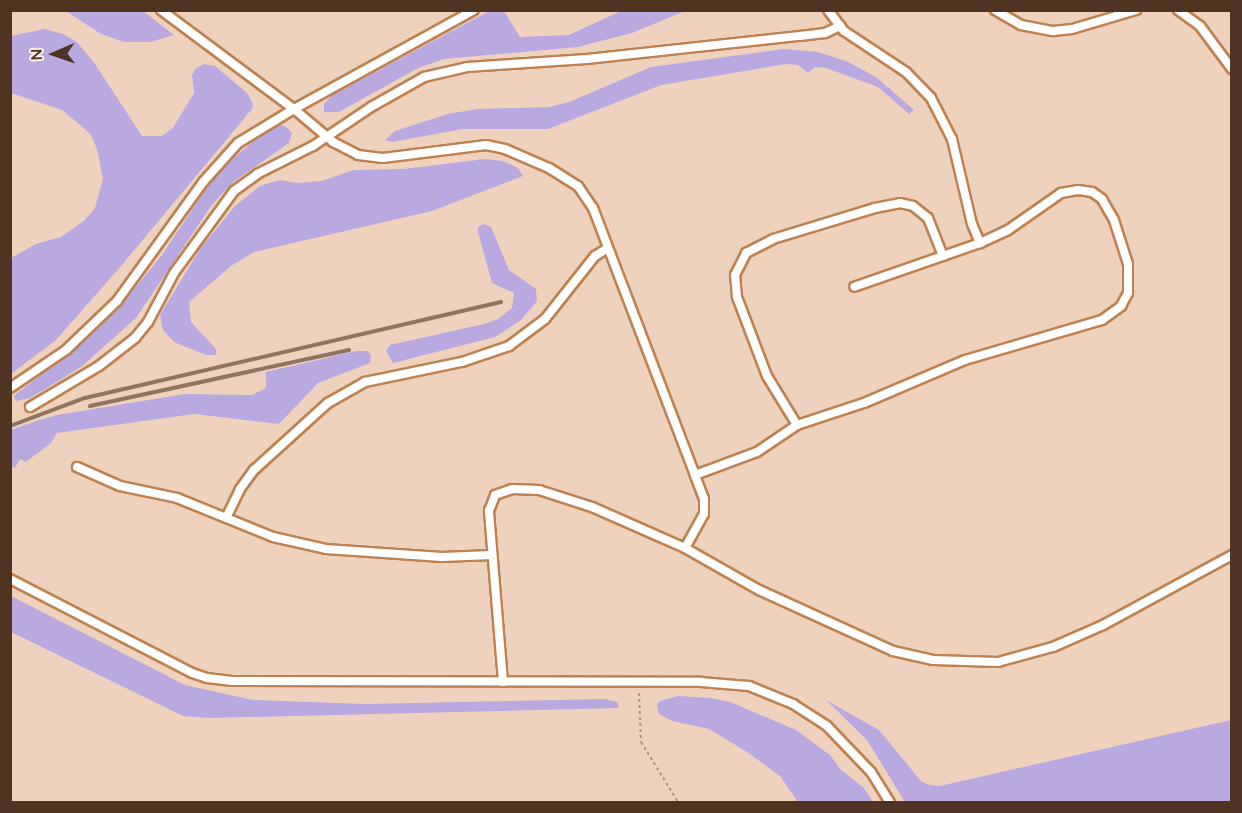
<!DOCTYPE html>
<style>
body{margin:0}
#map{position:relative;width:1242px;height:813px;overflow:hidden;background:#fbe0cd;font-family:Quicksand,sans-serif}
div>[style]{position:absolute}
.built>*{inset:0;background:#efd2bd;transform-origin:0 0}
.green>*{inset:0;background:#b9a9e0}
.path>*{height:2px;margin-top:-1px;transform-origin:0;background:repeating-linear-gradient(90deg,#af9481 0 3px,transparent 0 6px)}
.roads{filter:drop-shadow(2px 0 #be8151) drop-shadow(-2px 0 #be8151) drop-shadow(0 2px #be8151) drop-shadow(0 -2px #be8151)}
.service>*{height:8px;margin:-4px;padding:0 4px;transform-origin:4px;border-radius:4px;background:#fff}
.rail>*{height:4px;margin:-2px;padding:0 2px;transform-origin:2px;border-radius:2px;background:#8f7561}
span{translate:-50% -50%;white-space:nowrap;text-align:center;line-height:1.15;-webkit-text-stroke:4.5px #fef0e7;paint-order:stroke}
.frame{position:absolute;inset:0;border:12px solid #4f3521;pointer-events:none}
.north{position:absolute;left:24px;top:24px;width:60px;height:60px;-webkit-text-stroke:4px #fef0e7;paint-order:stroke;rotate:268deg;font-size:16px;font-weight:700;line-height:24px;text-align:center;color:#4f3521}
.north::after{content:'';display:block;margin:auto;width:21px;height:27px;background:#4f3521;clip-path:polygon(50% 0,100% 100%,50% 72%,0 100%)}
</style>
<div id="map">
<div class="built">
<div style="left:11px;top:11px;width:1220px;height:791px"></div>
</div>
<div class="green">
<div style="clip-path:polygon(491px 10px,504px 11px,520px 37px,569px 35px,621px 11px,685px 11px,632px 33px,578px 47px,444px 59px,418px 68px,339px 112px,324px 112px,324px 104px,331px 96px)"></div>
<div style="clip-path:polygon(66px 11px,143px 11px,174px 35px,150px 42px,124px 42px,101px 34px)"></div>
<div style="clip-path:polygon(44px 29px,63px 34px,77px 42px,95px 64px,142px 136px,162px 136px,173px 128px,194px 93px,192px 75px,195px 69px,204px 64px,215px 66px,247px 93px,253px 104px,252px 109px,121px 266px,56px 340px,11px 374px,11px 258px,36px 244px,61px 237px,85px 220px,95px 208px,103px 179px,97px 149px,91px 135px,80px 125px,62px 110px,11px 93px,11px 36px)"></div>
<div style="clip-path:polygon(784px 49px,818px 52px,846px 61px,876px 77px,914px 110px,909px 114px,878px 87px,826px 68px,815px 67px,808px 73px,798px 65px,786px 64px,661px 85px,548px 129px,463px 129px,392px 142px,385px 140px,395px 131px,448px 114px,477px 109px,550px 107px,569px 102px,651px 67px)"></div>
<div style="clip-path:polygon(280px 125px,285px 126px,292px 133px,289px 143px,233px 182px,211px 206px,136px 318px,81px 367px,30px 398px,16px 401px,14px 396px,17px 393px,81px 345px,116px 311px,162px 255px,211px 181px,229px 162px,258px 137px)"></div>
<div style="clip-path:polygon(485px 159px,503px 161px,518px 168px,523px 176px,432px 211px,254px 252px,231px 266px,189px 302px,191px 322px,216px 349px,216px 355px,206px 355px,174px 342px,163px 330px,160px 315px,200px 249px,235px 206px,260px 186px,280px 180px,298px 183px,322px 181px,353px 170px,404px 169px)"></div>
<div style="clip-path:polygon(483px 224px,491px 227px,509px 270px,536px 289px,537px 301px,521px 320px,495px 337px,393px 363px,386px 351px,390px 345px,484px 324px,498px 319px,512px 308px,514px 293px,492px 283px,478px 232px,478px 227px)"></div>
<div style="clip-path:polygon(356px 351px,368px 351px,371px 356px,370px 363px,318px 383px,279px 424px,194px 414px,57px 433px,51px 443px,26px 462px,20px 459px,15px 468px,11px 466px,11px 430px,33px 422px,57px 415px,185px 394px,252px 395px,266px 388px,266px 372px)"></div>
<div style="clip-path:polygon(11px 596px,185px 685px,253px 700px,365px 704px,605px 699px,617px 702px,619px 708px,209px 718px,183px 716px,11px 632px)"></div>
<div style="clip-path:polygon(678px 696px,711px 698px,730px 702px,796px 730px,830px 755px,841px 770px,864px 788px,873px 802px,798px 802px,780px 776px,747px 752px,709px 729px,672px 721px,659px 714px,657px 704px,660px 701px)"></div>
<div style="clip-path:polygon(826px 700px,879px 730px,921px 781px,929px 785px,940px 786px,1231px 720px,1231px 802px,905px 802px,867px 740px)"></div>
</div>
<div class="path">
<div style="left:639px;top:693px;width:49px;rotate:87.7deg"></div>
<div style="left:641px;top:742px;width:70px;rotate:58.3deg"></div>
</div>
<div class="roads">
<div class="service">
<div style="left:161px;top:10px;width:166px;rotate:36.7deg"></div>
<div style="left:294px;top:109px;width:51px;rotate:40.2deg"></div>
<div style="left:333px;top:142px;width:28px;rotate:27deg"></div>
<div style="left:358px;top:155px;width:25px;rotate:7deg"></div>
<div style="left:383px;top:158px;width:104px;rotate:-7.2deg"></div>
<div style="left:486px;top:145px;width:19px;rotate:12deg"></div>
<div style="left:505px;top:149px;width:48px;rotate:23.4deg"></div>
<div style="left:549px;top:168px;width:34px;rotate:32deg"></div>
<div style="left:578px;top:186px;width:27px;rotate:56deg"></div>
<div style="left:593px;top:208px;width:286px;rotate:69.1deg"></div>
<div style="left:828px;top:10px;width:26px;rotate:53deg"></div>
<div style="left:844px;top:31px;width:74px;rotate:33.5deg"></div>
<div style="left:906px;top:72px;width:36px;rotate:46deg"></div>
<div style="left:931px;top:98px;width:46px;rotate:62.9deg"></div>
<div style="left:952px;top:139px;width:87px;rotate:76.8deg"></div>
<div style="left:972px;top:224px;width:21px;rotate:67deg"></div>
<div style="left:980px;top:243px;width:133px;rotate:160.8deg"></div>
<div style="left:995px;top:10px;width:30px;rotate:30deg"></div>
<div style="left:1021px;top:25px;width:33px;rotate:11deg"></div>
<div style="left:1053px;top:31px;width:19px;rotate:-6deg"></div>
<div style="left:1072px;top:29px;width:67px;rotate:-16.5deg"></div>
<div style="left:1178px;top:10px;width:27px;rotate:36deg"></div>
<div style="left:1200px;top:26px;width:54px;rotate:53.3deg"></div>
<div style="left:10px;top:388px;width:68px;rotate:-34.2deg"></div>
<div style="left:66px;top:350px;width:71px;rotate:-43.9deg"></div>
<div style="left:117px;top:301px;width:148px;rotate:-54.1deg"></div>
<div style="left:204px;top:181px;width:51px;rotate:-48.2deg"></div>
<div style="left:238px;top:143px;width:66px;rotate:-31.3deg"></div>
<div style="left:294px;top:109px;width:205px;rotate:-28.8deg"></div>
<div style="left:30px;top:407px;width:80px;rotate:-30.7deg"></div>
<div style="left:99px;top:366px;width:46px;rotate:-37.9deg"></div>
<div style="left:135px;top:338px;width:21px;rotate:-51deg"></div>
<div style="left:148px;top:322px;width:55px;rotate:-62deg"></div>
<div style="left:174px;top:273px;width:102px;rotate:-53.8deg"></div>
<div style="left:234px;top:191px;width:29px;rotate:-36deg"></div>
<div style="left:257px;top:174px;width:63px;rotate:-26.6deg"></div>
<div style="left:313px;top:146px;width:70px;rotate:-33.9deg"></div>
<div style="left:371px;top:107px;width:61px;rotate:-29.5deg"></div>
<div style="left:424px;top:77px;width:44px;rotate:-13.1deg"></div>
<div style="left:467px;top:67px;width:120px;rotate:-3.8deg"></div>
<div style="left:587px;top:59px;width:214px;rotate:-6.2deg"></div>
<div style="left:800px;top:36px;width:25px;rotate:-7deg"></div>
<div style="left:825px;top:33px;width:17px;rotate:-25deg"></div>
<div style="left:797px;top:425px;width:57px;rotate:-121.5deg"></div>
<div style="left:767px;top:376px;width:85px;rotate:-110.8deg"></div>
<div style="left:737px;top:297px;width:22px;rotate:-95deg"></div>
<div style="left:735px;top:275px;width:25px;rotate:-63deg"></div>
<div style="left:746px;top:253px;width:30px;rotate:-27deg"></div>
<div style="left:773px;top:239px;width:107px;rotate:-16.9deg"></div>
<div style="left:875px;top:208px;width:25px;rotate:-11deg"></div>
<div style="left:900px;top:203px;width:13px;rotate:13deg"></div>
<div style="left:913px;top:206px;width:19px;rotate:39deg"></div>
<div style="left:928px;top:218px;width:41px;rotate:68.5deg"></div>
<div style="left:77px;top:467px;width:47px;rotate:23.8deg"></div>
<div style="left:120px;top:486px;width:58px;rotate:11.9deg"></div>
<div style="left:177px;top:498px;width:104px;rotate:22.1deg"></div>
<div style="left:273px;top:537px;width:54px;rotate:12.8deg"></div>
<div style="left:326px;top:549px;width:116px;rotate:3.9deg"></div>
<div style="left:442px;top:557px;width:50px;rotate:-2.3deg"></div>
<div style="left:226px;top:518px;width:32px;rotate:-64deg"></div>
<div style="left:240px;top:489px;width:24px;rotate:-54deg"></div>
<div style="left:254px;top:470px;width:100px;rotate:-42.2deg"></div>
<div style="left:328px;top:403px;width:43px;rotate:-29.6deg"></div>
<div style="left:365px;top:382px;width:99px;rotate:-11.7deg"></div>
<div style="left:462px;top:362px;width:50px;rotate:-18.8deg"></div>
<div style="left:509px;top:346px;width:45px;rotate:-36.9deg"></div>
<div style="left:545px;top:319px;width:80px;rotate:-51.6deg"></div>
<div style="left:595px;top:256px;width:15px;rotate:-32deg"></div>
<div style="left:685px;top:548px;width:39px;rotate:-61deg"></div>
<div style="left:704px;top:514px;width:15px;rotate:-90deg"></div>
<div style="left:704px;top:499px;width:26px;rotate:-111deg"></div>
<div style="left:695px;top:475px;width:66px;rotate:-20.4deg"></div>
<div style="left:757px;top:452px;width:48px;rotate:-34deg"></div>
<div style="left:797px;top:425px;width:71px;rotate:-18.2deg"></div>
<div style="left:864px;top:403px;width:110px;rotate:-23.1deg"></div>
<div style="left:965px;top:360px;width:143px;rotate:-16.3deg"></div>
<div style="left:1102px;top:320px;width:24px;rotate:-36deg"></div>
<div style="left:1121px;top:306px;width:15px;rotate:-62deg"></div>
<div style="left:1128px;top:293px;width:29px;rotate:-90deg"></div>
<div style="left:1128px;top:264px;width:46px;rotate:-107.7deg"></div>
<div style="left:1114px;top:220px;width:24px;rotate:-120deg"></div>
<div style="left:1102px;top:199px;width:12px;rotate:-145deg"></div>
<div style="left:1092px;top:192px;width:14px;rotate:-172deg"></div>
<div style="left:1078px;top:190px;width:17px;rotate:170deg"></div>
<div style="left:1061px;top:193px;width:65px;rotate:145.1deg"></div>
<div style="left:1008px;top:230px;width:31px;rotate:155deg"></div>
<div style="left:10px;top:579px;width:205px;rotate:27.3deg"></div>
<div style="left:192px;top:673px;width:16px;rotate:18deg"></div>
<div style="left:207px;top:678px;width:25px;rotate:7deg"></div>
<div style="left:232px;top:681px;width:469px;rotate:0.1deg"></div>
<div style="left:701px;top:682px;width:48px;rotate:4.8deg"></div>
<div style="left:749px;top:686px;width:48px;rotate:22.2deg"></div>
<div style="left:793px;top:704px;width:40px;rotate:32.9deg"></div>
<div style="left:827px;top:726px;width:64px;rotate:46.3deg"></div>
<div style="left:871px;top:772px;width:36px;rotate:58deg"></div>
<div style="left:503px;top:682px;width:172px;rotate:-94.7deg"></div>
<div style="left:489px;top:511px;width:17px;rotate:-69deg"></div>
<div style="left:495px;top:495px;width:18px;rotate:-19deg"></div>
<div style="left:512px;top:489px;width:27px;rotate:2deg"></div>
<div style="left:539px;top:490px;width:56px;rotate:17.8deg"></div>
<div style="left:592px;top:507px;width:102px;rotate:23.8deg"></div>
<div style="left:685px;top:548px;width:85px;rotate:29.6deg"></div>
<div style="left:759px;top:590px;width:147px;rotate:24.5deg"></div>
<div style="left:893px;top:651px;width:41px;rotate:12.7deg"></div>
<div style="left:933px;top:660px;width:65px;rotate:1.8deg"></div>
<div style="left:998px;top:662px;width:57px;rotate:-15.3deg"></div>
<div style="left:1053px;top:647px;width:55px;rotate:-23.7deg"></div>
<div style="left:1103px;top:625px;width:147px;rotate:-28.5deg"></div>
</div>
</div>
<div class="rail">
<div style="left:90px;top:406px;width:265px;rotate:-12.2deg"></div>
<div style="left:10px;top:426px;width:80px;rotate:-20.5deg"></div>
<div style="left:85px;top:398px;width:427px;rotate:-13deg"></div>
</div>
<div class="frame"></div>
<div class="north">N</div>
</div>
